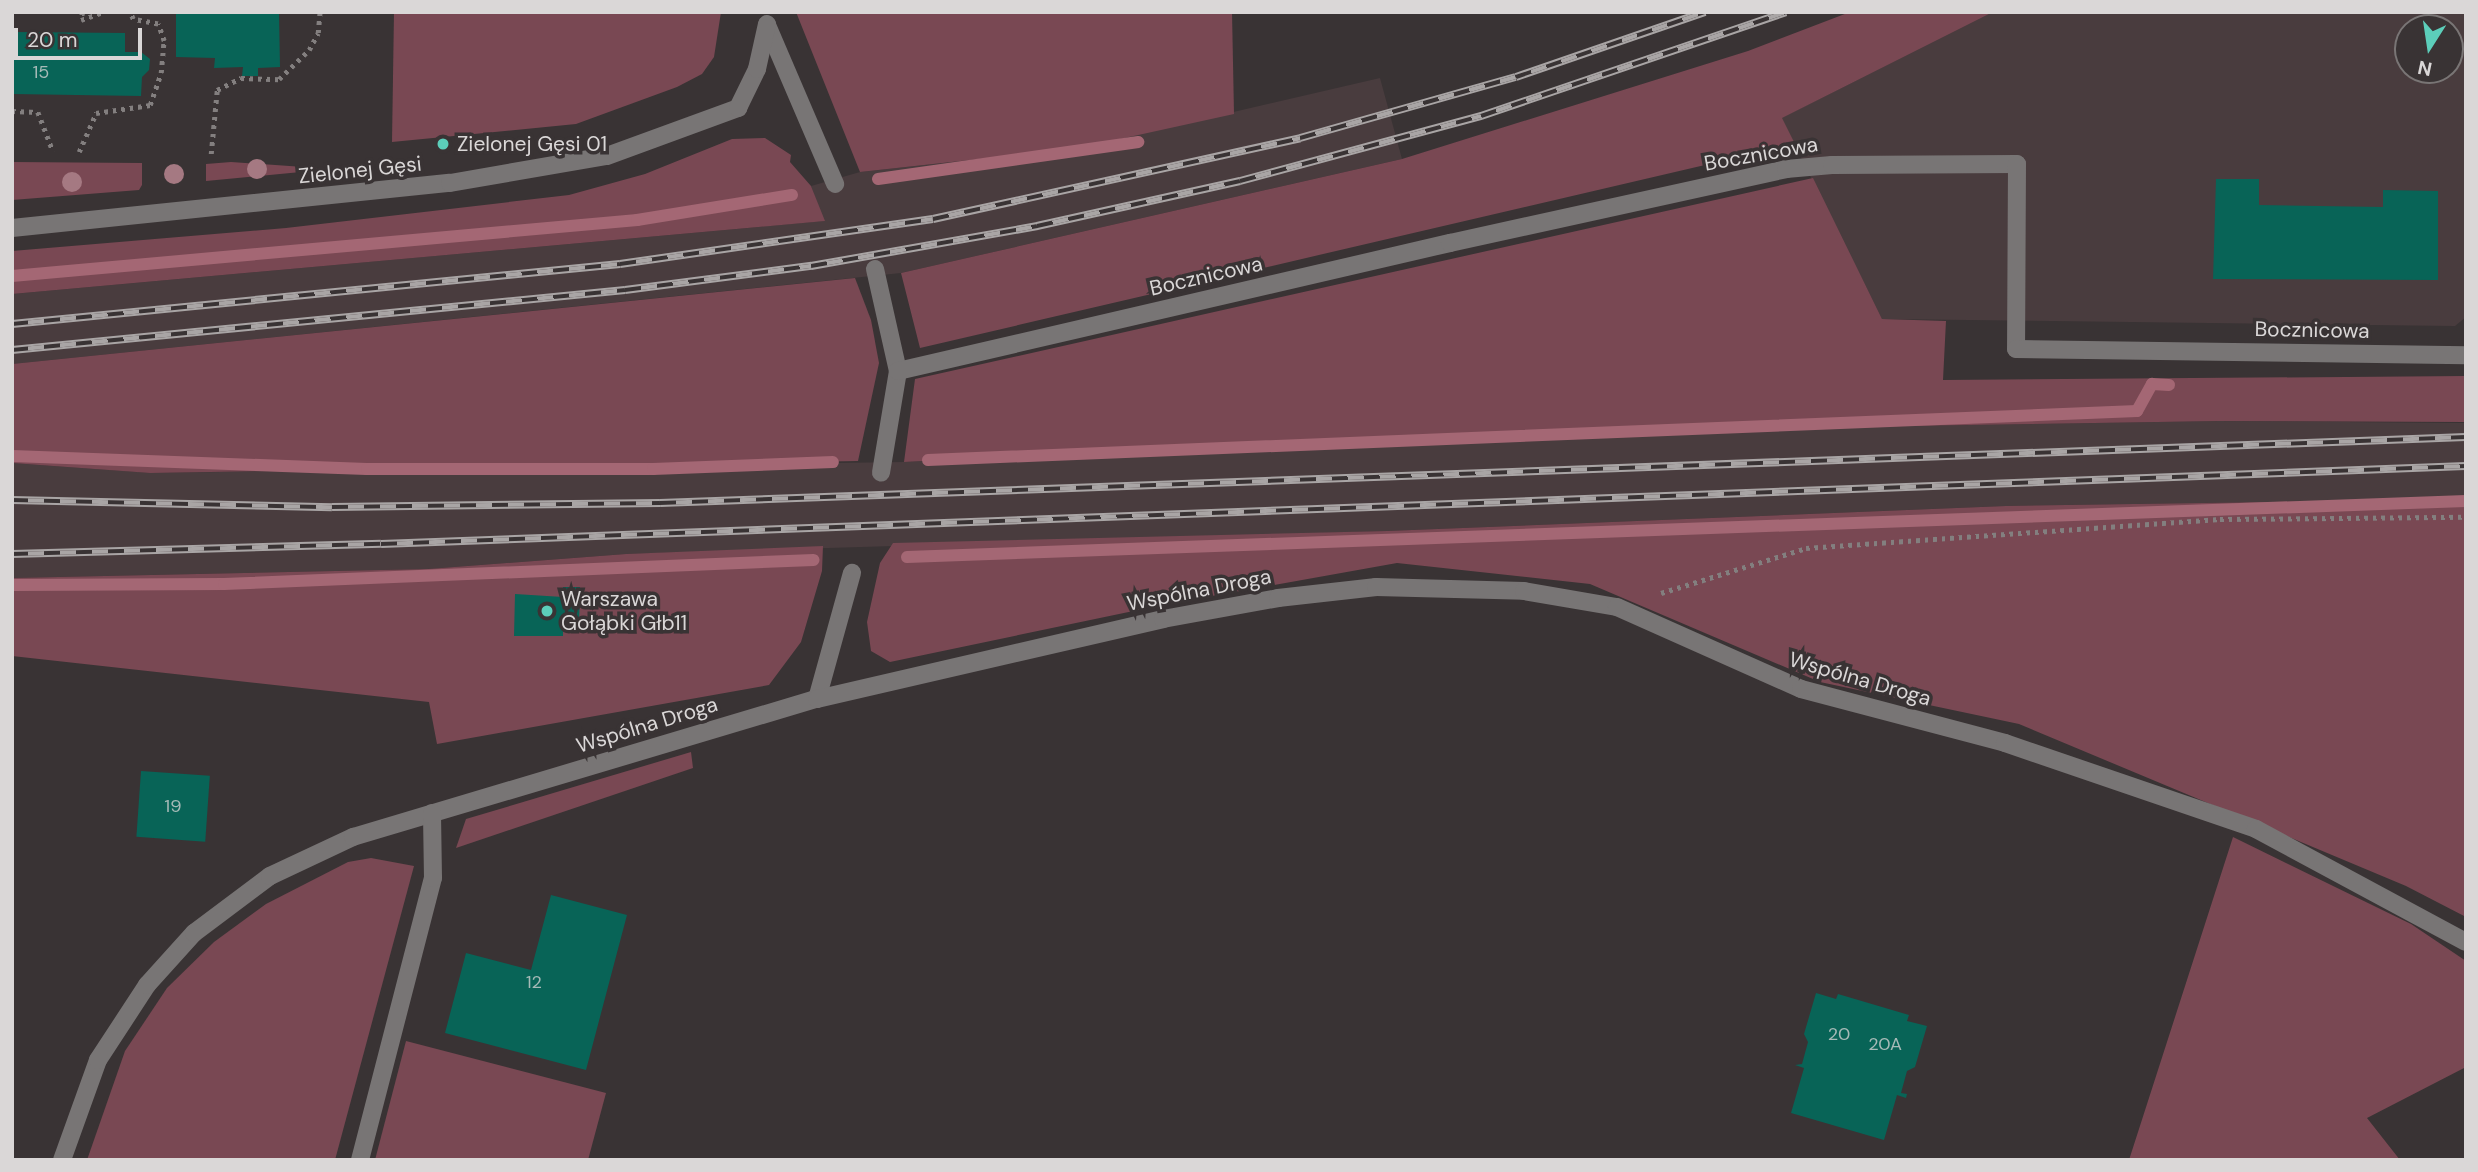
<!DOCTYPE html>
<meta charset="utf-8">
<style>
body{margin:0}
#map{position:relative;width:2478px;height:1172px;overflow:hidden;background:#393334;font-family:"DM Sans",sans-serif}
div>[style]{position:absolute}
.built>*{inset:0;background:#493c3e}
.green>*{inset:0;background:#794853}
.stream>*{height:12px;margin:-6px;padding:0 6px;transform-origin:6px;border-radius:6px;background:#a46774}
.building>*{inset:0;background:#086457;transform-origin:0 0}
.path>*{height:4.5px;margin-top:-2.25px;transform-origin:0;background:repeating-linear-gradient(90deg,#837f7f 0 3.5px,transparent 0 8.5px)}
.minor>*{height:18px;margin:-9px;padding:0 9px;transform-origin:9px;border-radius:9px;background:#787575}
.rail>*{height:8px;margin-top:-4px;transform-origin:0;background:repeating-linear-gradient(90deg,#393334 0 16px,#a9a5a5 0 32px);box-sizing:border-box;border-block:2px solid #a9a5a5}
.trees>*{width:20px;height:20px;margin:-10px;border-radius:50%;background:#a57982}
.dots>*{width:19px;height:19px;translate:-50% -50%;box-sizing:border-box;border:4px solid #393334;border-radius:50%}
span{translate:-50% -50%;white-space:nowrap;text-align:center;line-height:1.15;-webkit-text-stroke:7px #393334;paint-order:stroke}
.number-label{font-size:18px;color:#a6bab7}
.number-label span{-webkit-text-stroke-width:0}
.poi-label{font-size:21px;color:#dad7d7}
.left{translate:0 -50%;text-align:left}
.street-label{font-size:21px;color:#dad7d7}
.frame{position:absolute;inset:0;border:14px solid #dad7d7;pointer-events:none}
.north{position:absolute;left:2394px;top:14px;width:70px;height:70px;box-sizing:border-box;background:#393334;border:2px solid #797575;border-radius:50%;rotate:192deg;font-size:19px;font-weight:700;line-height:28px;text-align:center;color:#dad7d7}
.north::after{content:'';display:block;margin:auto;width:24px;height:32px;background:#5cceba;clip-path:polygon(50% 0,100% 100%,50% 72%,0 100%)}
.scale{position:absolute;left:14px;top:28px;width:128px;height:32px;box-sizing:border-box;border:4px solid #dad7d7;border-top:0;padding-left:9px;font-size:21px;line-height:24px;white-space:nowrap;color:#dad7d7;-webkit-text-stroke:5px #393334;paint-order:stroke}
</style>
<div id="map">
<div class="built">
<div style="clip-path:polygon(evenodd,1993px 12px,2466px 12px,2466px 317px,2455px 326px,1882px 319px,1781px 118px,1993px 12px,2408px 28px,2450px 28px,2450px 70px,2408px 70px,2408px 28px)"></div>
<div style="clip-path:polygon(1380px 78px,1402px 159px,901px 273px,12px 364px,12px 294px,824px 221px,811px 186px,860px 172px,1079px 148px)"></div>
<div style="clip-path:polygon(2219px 421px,2466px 423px,2466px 499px,2006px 506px,1387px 531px,626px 554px,428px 569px,12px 578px,12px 463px,151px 473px,904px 462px,1463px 433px)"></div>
</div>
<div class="green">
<div style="clip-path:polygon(394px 12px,721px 12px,714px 57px,702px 74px,677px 87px,576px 124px,392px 142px)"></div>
<div style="clip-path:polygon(796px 12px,1232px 12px,1234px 114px,1079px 148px,860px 172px)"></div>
<div style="clip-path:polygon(1850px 12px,1993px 12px,1782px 118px,1795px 144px,920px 348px,901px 273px,1402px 159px,1748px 51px)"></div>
<div style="clip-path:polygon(765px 138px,791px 155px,790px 162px,811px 186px,825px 221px,12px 294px,12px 251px,286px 228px,569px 195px,645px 174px,732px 139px)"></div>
<div style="clip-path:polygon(12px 162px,142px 163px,142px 185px,139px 190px,12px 200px)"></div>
<div style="clip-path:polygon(231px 162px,332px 169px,206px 181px,206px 164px)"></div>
<div style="clip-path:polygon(1813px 178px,1882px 319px,1946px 321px,1943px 380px,2466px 376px,2466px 422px,2219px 421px,1463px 433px,904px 462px,915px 379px)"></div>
<div style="clip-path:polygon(855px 278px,871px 320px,879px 363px,858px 461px,150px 473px,12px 463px,12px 364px)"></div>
<div style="clip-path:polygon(2466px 499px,2466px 917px,2406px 886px,2019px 724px,1820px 682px,1590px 584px,1397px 563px,1167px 604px,890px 662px,871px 651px,867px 622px,880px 563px,893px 543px,1387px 531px,2006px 506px)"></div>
<div style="clip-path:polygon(823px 546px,822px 571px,801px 642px,769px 685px,437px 744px,429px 702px,12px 656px,12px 578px,428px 569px,626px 554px)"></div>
<div style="clip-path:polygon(691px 752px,693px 768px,456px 848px,466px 819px)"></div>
<div style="clip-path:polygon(2233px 837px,2411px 924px,2466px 961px,2466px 1067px,2367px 1118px,2400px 1160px,2129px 1160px)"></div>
<div style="clip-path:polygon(371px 858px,414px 866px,335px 1160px,87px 1160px,125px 1051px,167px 988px,214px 942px,266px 904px,348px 862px)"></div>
<div style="clip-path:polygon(406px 1041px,606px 1093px,588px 1160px,375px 1160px)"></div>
</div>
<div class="stream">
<div style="left:878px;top:179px;width:263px;rotate:-8.1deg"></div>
<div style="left:12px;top:276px;width:628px;rotate:-5.12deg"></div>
<div style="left:637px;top:220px;width:157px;rotate:-9.2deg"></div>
<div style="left:12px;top:456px;width:355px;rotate:2.1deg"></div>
<div style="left:367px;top:469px;width:286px"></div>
<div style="left:653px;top:469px;width:180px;rotate:-2.2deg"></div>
<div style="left:928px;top:460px;width:1210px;rotate:-2.32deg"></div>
<div style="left:2137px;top:411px;width:31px;rotate:-61deg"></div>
<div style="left:2152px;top:384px;width:17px;rotate:3deg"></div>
<div style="left:907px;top:557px;width:1560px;rotate:-2.06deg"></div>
<div style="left:12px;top:585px;width:212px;rotate:-0.3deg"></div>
<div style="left:224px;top:584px;width:590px;rotate:-2.33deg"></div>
</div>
<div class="building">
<div style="clip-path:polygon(176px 12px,279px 12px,280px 67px,258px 68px,258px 76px,242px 76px,243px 67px,214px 68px,215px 58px,176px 57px)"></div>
<div style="clip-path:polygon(14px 32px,125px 33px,125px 52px,141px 52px,150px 59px,149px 70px,142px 77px,141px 96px,12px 94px)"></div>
<div style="clip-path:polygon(2216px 179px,2259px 179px,2259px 205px,2383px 207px,2383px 190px,2438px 191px,2438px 280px,2213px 279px)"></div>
<div style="clip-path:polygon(563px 587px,580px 587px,579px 625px,563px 625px,563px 636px,514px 636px,515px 594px,563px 597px)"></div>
<div style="left:141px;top:771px;width:69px;height:66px;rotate:4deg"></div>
<div style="clip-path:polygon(551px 895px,627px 915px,586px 1070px,445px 1033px,466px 953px,531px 970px)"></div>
<div style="clip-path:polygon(1816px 993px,1836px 999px,1838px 994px,1909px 1015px,1907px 1021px,1927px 1026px,1915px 1067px,1907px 1071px,1901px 1093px,1907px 1094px,1906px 1098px,1897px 1095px,1884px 1140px,1791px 1113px,1804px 1068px,1795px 1065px,1802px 1064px,1808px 1042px,1804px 1034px)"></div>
</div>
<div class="path">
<div style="left:83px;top:12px;width:8px;rotate:104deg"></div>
<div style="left:81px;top:20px;width:23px;rotate:-20deg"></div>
<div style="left:12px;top:111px;width:26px;rotate:2deg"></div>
<div style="left:38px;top:112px;width:42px;rotate:69deg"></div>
<div style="left:79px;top:152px;width:43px;rotate:-66.4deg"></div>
<div style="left:96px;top:113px;width:55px;rotate:-8.4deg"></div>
<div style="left:150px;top:105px;width:34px;rotate:-71deg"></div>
<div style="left:161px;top:73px;width:32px;rotate:-85deg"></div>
<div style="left:164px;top:41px;width:18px;rotate:-109deg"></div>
<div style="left:158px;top:24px;width:25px;rotate:-169deg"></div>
<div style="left:133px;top:19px;width:8px;rotate:-113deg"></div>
<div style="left:211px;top:154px;width:64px;rotate:-84.6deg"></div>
<div style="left:217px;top:90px;width:27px;rotate:-27deg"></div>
<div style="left:241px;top:78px;width:38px;rotate:2deg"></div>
<div style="left:279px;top:79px;width:42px;rotate:-44deg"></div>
<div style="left:309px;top:50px;width:19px;rotate:-62deg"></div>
<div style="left:318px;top:33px;width:21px;rotate:-85deg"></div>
<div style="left:1661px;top:593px;width:152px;rotate:-17.2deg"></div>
<div style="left:1806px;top:548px;width:415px;rotate:-4deg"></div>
<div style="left:2220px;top:519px;width:246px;rotate:-0.5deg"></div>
</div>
<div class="minor">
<div style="left:767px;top:25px;width:173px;rotate:66.8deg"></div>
<div style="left:12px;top:228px;width:440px;rotate:-5.9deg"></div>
<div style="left:450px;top:183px;width:159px;rotate:-9.8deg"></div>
<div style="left:607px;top:156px;width:140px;rotate:-20.1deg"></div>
<div style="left:738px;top:108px;width:43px;rotate:-64deg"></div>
<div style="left:757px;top:69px;width:46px;rotate:-77.5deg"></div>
<div style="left:875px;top:269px;width:105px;rotate:77.3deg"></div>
<div style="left:898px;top:371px;width:103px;rotate:99.5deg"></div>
<div style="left:898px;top:371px;width:567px;rotate:-13.06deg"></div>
<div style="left:1450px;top:243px;width:344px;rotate:-12.4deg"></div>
<div style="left:1786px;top:169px;width:46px;rotate:-5deg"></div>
<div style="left:1832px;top:165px;width:185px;rotate:-0.3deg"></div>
<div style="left:2017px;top:164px;width:185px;rotate:90.3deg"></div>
<div style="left:2016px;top:349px;width:450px;rotate:0.8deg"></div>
<div style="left:817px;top:699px;width:131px;rotate:-74.5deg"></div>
<div style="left:62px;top:1160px;width:106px;rotate:-70.2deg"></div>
<div style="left:98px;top:1060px;width:90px;rotate:-56.8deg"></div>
<div style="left:147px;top:985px;width:70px;rotate:-47.9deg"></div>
<div style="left:194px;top:933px;width:95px;rotate:-36.9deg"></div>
<div style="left:270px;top:876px;width:92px;rotate:-25.2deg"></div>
<div style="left:353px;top:837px;width:484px;rotate:-16.6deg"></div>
<div style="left:817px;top:699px;width:355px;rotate:-13deg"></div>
<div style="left:1163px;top:619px;width:117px;rotate:-10.3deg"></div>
<div style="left:1278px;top:598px;width:99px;rotate:-6.4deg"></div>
<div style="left:1376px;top:587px;width:148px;rotate:1.5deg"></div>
<div style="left:1524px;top:591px;width:94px;rotate:9.8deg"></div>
<div style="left:1617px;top:607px;width:201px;rotate:24deg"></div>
<div style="left:1801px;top:689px;width:211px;rotate:14.8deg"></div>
<div style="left:2005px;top:743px;width:265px;rotate:18.9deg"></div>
<div style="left:2256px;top:829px;width:238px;rotate:28.3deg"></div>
<div style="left:360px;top:1160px;width:291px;rotate:-75.5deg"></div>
<div style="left:433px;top:878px;width:65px;rotate:-90.9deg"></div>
</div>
<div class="rail">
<div style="left:12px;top:324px;width:611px;rotate:-5.64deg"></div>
<div style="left:620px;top:264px;width:316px;rotate:-8.2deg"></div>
<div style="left:933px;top:219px;width:376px;rotate:-12.4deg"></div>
<div style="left:1300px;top:138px;width:224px;rotate:-15.8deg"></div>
<div style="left:1516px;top:77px;width:200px;rotate:-19deg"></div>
<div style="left:12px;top:350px;width:616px;rotate:-5.59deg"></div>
<div style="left:625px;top:290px;width:188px;rotate:-7.4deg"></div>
<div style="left:811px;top:266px;width:230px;rotate:-10deg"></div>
<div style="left:1037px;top:226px;width:208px;rotate:-12.5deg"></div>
<div style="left:1240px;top:181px;width:250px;rotate:-15.1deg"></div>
<div style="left:1481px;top:116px;width:322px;rotate:-18.8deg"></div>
<div style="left:12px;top:500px;width:320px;rotate:1.3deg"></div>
<div style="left:332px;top:507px;width:328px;rotate:-0.7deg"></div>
<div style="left:660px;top:503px;width:1807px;rotate:-2.09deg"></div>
<div style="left:12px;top:554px;width:369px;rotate:-1.6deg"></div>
<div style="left:381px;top:544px;width:2086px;rotate:-2.14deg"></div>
</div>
<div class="trees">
<div style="left:257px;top:169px"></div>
<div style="left:174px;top:174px"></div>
<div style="left:72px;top:182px"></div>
</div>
<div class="dots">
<div style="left:443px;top:144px;background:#5cceba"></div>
<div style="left:547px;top:611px;background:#5cceba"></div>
</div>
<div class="number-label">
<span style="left:41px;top:72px">15</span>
<span style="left:173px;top:806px">19</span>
<span style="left:534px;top:982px">12</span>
<span style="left:1839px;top:1034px">20</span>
<span style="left:1885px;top:1044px">20A</span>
</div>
<div class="poi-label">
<span class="left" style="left:457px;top:144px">Zielonej Gęsi 01</span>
<span class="left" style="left:561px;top:611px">Warszawa<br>Gołąbki Głb11</span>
</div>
<div class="street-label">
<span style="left:1761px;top:154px;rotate:-10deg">Bocznicowa</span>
<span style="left:360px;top:170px;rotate:-6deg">Zielonej Gęsi</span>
<span style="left:1206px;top:276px;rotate:-13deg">Bocznicowa</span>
<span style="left:2312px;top:330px;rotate:1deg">Bocznicowa</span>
<span style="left:1199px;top:590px;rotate:-11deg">Wspólna Droga</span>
<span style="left:1860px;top:679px;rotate:16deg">Wspólna Droga</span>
<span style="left:647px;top:725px;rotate:-17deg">Wspólna Droga</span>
</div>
<div class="frame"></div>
<div class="north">N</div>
<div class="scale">20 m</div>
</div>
